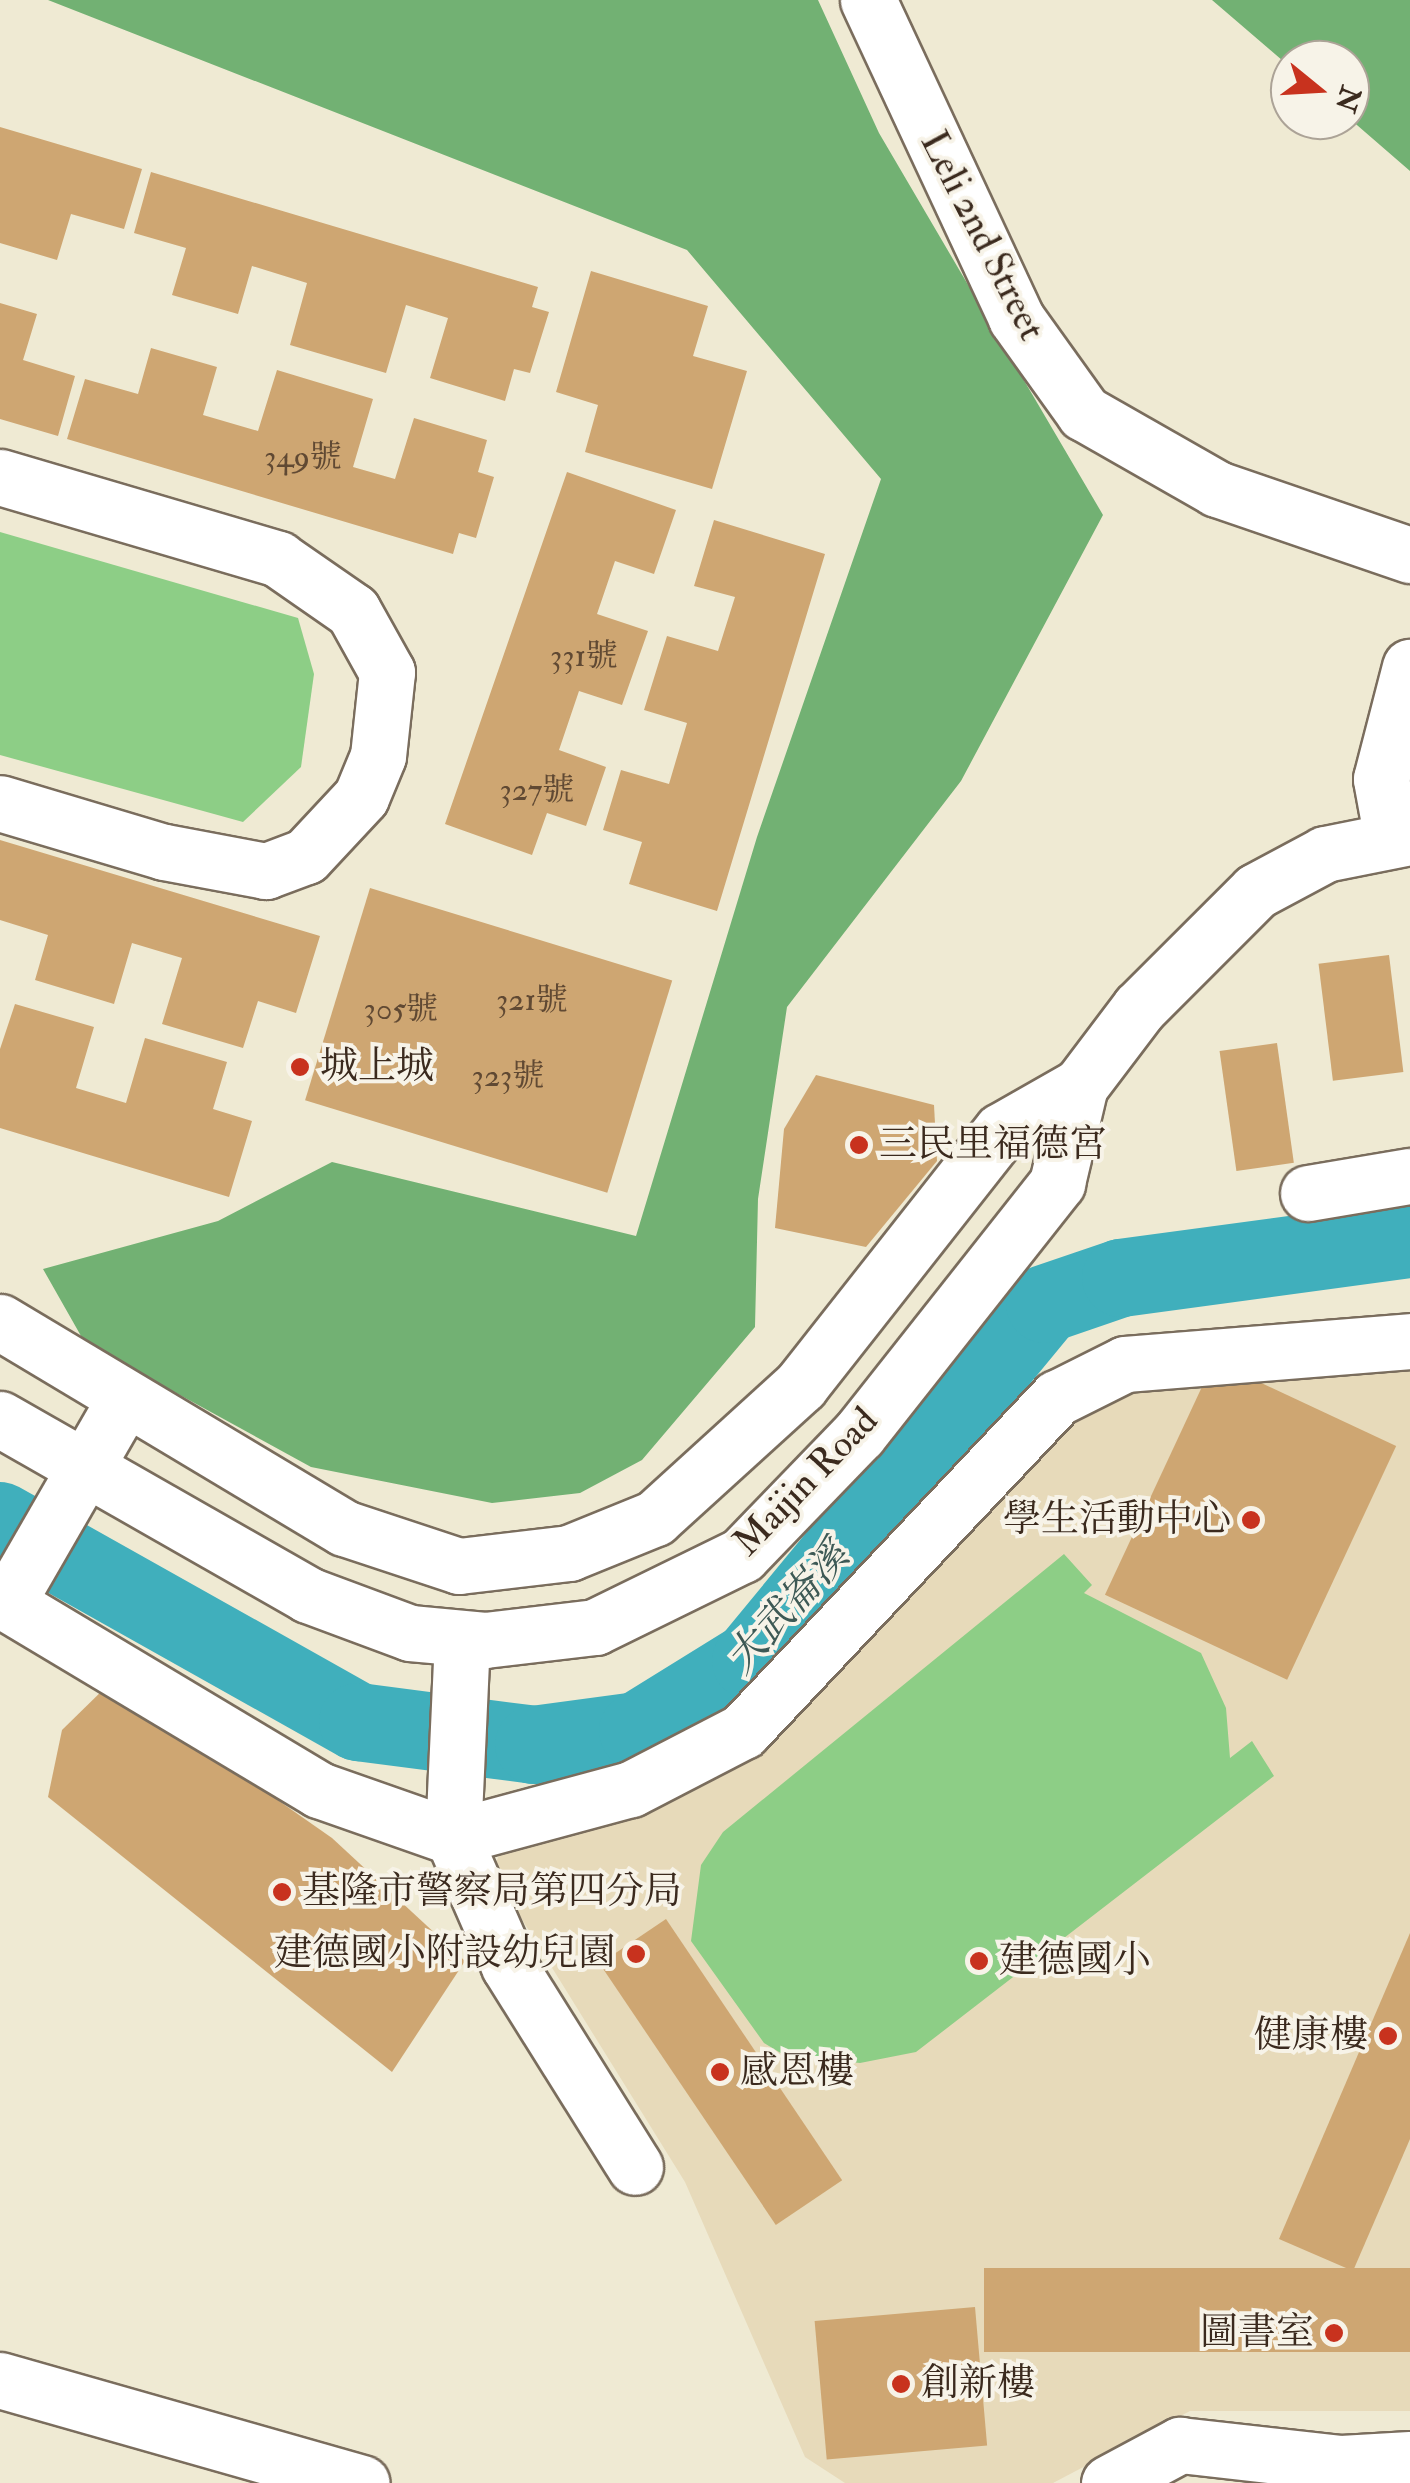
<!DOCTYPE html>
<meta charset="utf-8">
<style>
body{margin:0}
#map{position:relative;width:1410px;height:2483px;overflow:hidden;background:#efead3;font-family:"IM FELL Double Pica","Noto Serif TC",serif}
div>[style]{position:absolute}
.built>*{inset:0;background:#e7daba}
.green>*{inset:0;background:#8dce86}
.forest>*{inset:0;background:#72b173}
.river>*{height:78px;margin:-39px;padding:0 39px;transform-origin:39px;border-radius:39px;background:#40afbc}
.building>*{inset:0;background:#cea672;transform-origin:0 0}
.roads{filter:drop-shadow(2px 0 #7a6d5d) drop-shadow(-2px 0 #7a6d5d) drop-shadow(0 2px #7a6d5d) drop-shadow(0 -2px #7a6d5d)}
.minor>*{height:55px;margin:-27.5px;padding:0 27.5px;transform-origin:27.5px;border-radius:27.5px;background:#fff}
.dots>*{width:28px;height:28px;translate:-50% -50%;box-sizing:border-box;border:5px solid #f7f3e8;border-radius:50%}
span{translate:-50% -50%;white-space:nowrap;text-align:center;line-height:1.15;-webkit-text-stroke:8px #f7f3e8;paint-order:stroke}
.number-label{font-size:32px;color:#604933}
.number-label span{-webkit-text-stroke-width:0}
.street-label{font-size:38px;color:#3b2a1e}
.poi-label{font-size:38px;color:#3b2a1e}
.left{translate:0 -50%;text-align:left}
.right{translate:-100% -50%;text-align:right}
.water-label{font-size:40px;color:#3d5955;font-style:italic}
.north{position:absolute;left:1270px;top:40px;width:100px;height:100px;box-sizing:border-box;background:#f7f3e8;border:2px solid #aca397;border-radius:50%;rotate:108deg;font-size:28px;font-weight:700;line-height:40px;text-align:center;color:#3b2a1e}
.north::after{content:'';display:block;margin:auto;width:35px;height:45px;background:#c8321e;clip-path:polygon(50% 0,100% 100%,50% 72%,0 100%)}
</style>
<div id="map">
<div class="built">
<div style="clip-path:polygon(1410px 1326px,1410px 2411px,1190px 2411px,1053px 2483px,845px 2483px,805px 2457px,685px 2182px,492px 1871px,502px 1849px,640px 1799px,1028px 1453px,1151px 1362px)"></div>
</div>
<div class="green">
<div style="clip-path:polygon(0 532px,298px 618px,314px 674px,301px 767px,243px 822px,0 755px)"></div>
<div style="clip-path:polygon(1064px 1554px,1092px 1585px,1084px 1593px,1201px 1653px,1226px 1708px,1230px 1758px,1252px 1741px,1274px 1776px,916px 2052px,860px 2063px,784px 2055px,764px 2043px,691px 1941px,701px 1865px,723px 1832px)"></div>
</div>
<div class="forest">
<div style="clip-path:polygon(48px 0,818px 0,879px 133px,1103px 515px,961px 781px,787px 1007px,758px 1199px,755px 1327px,642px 1460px,580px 1493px,492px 1503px,311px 1467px,85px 1343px,43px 1269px,218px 1221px,332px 1162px,636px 1236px,757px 837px,881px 479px,687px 250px)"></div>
<div style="clip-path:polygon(1212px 0,1410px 0,1410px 171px,1350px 119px,1350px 60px,1290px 60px,1290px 67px)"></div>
</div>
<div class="river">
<div style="left:0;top:1521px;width:411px;rotate:29.3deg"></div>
<div style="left:358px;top:1722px;width:177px;rotate:7.4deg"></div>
<div style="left:534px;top:1745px;width:105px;rotate:-7.7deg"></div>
<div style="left:638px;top:1731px;width:133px;rotate:-31.8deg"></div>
<div style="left:751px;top:1661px;width:462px;rotate:-50.5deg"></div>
<div style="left:1045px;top:1304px;width:80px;rotate:-18.9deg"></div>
<div style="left:1121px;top:1278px;width:292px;rotate:-7.7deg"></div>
</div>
<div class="building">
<div style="clip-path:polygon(0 127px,142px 169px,124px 229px,71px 214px,57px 260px,0 243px)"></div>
<div style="clip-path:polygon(151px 172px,538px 287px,532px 307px,549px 312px,530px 373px,514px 369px,505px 401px,430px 378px,448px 318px,406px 305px,386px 373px,290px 345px,307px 283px,252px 266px,238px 314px,172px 295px,186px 248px,134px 233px)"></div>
<div style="clip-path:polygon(591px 271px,708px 306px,693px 356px,747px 371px,712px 489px,585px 452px,598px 405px,556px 392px)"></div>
<div style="clip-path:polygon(0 303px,37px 314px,23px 360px,75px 376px,58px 436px,0 419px)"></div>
<div style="clip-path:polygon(151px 348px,217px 367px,203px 415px,258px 431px,277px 370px,373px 399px,353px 467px,395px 479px,414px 418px,487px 440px,478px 472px,494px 477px,476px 538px,459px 533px,453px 554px,67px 439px,85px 379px,138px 394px)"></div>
<div style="clip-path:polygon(567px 472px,676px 510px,654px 574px,615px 561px,597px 614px,648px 631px,622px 705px,579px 691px,559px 750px,606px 767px,586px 826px,547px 813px,532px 855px,445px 824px)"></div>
<div style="clip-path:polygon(714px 520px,825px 554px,717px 911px,629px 884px,642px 842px,603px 830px,621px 770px,669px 784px,687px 723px,644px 710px,667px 636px,718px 651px,735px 597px,694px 586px)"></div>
<div style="clip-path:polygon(0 840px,320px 936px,296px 1013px,258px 1001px,243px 1048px,162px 1024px,182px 958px,132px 943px,114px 1004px,35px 980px,48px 935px,0 920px)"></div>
<div style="left:370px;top:888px;width:316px;height:222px;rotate:17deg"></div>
<div style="left:1389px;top:955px;width:118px;height:71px;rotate:83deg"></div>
<div style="clip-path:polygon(15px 1004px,94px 1027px,76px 1088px,126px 1103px,145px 1038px,227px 1062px,213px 1109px,252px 1121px,229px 1197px,0 1128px,0 1049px)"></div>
<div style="left:1277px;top:1043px;width:121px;height:58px;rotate:82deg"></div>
<div style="clip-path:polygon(816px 1075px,934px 1105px,937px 1161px,866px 1247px,775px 1228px,784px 1129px)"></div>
<div style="left:1214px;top:1361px;width:201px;height:258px;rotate:25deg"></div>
<div style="clip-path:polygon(110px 1683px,332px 1838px,465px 1961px,392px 2072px,48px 1797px,62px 1730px)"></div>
<div style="left:666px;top:1919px;width:315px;height:80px;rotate:56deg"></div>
<div style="clip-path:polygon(1410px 1933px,1410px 2139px,1353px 2271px,1279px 2239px)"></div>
<div style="left:1410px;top:2268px;width:84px;height:426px;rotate:90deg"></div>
<div style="left:975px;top:2307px;width:139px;height:161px;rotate:85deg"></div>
</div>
<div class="roads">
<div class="minor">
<div style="left:868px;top:0;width:351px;rotate:65deg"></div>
<div style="left:1016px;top:318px;width:117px;rotate:54.4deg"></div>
<div style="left:1084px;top:413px;width:153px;rotate:29.7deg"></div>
<div style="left:1217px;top:489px;width:204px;rotate:18.9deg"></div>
<div style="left:0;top:477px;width:290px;rotate:16.4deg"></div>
<div style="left:278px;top:559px;width:91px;rotate:34.7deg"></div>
<div style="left:353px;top:611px;width:70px;rotate:60.9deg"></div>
<div style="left:387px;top:672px;width:84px;rotate:96.1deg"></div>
<div style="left:378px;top:756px;width:44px;rotate:112.5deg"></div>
<div style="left:361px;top:797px;width:81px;rotate:133deg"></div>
<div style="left:306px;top:856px;width:43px;rotate:159.4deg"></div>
<div style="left:266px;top:871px;width:104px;rotate:-169.4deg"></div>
<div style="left:164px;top:852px;width:171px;rotate:-163.4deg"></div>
<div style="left:1392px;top:839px;width:61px;rotate:-100.4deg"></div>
<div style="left:1381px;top:779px;width:116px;rotate:-75.5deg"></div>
<div style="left:1308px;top:1193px;width:103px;rotate:-9.5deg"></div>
<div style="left:0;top:1322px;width:401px;rotate:30.9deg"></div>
<div style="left:344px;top:1528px;width:121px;rotate:18.3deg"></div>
<div style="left:459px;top:1566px;width:111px;rotate:-6.7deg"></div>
<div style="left:569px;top:1553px;width:93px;rotate:-22.1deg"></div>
<div style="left:655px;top:1518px;width:197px;rotate:-42.3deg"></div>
<div style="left:801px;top:1385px;width:323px;rotate:-51.8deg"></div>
<div style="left:1001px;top:1131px;width:91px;rotate:-29.7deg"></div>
<div style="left:1080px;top:1086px;width:98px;rotate:-52.9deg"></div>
<div style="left:1139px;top:1008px;width:165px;rotate:-45deg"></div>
<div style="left:1256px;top:891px;width:78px;rotate:-28.2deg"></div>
<div style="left:1325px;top:854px;width:87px;rotate:-11.3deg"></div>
<div style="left:0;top:1419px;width:355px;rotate:29.7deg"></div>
<div style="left:308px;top:1595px;width:109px;rotate:20.4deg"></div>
<div style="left:410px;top:1633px;width:75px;rotate:5.3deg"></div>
<div style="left:485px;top:1640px;width:111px;rotate:-6.7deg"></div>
<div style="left:595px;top:1627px;width:164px;rotate:-26.1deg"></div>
<div style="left:742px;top:1555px;width:168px;rotate:-46deg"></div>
<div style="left:859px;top:1434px;width:320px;rotate:-51.7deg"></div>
<div style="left:1057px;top:1183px;width:100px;rotate:-76.7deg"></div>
<div style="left:0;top:1599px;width:372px;rotate:30.9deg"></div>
<div style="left:319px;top:1790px;width:142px;rotate:19.3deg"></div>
<div style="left:453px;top:1837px;width:184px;rotate:-15.1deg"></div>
<div style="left:631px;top:1789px;width:126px;rotate:-27.4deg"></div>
<div style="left:743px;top:1731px;width:458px;rotate:-46.7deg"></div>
<div style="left:1057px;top:1398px;width:76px;rotate:-26.6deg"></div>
<div style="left:1125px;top:1364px;width:286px;rotate:-4.6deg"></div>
<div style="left:7px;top:1603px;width:236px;rotate:-60deg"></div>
<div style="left:462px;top:1639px;width:198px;rotate:92.6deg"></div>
<div style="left:453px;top:1837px;width:141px;rotate:66.5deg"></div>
<div style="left:509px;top:1966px;width:237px;rotate:57.9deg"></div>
<div style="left:0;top:2380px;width:376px;rotate:15.9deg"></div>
<div style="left:1109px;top:2483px;width:81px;rotate:-28.2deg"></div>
<div style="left:1180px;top:2445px;width:162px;rotate:6.4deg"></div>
<div style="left:1341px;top:2463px;width:69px;rotate:-3.3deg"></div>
</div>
</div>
<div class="dots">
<div style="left:300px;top:1067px;background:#c8321e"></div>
<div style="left:859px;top:1145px;background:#c8321e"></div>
<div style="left:1251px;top:1520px;background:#c8321e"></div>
<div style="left:282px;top:1892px;background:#c8321e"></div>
<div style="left:636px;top:1954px;background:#c8321e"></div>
<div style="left:979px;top:1961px;background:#c8321e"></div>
<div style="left:1388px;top:2036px;background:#c8321e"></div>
<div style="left:720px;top:2072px;background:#c8321e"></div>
<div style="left:1334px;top:2333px;background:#c8321e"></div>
<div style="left:901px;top:2384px;background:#c8321e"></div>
</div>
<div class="number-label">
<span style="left:303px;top:457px">349號</span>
<span style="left:584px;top:656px">331號</span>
<span style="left:537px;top:790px">327號</span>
<span style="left:532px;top:1000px">321號</span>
<span style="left:401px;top:1009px">305號</span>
<span style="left:508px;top:1076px">323號</span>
</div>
<div class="street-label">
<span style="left:982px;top:236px;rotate:63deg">Leli 2nd Street</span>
<span style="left:806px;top:1482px;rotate:-46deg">Maijin Road</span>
</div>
<div class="poi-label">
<span class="left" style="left:320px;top:1067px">城上城</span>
<span class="left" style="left:879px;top:1145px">三民里福德宮</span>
<span class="right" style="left:1231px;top:1520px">學生活動中心</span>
<span class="left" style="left:302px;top:1892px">基隆市警察局第四分局</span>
<span class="right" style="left:616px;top:1954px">建德國小附設幼兒園</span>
<span class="left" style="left:999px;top:1961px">建德國小</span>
<span class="right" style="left:1368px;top:2036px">健康樓</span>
<span class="left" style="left:740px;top:2072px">感恩樓</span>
<span class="right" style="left:1314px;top:2333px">圖書室</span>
<span class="left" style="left:921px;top:2384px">創新樓</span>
</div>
<div class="water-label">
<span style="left:788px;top:1608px;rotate:-48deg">大武崙溪</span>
</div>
<div class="north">N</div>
</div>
